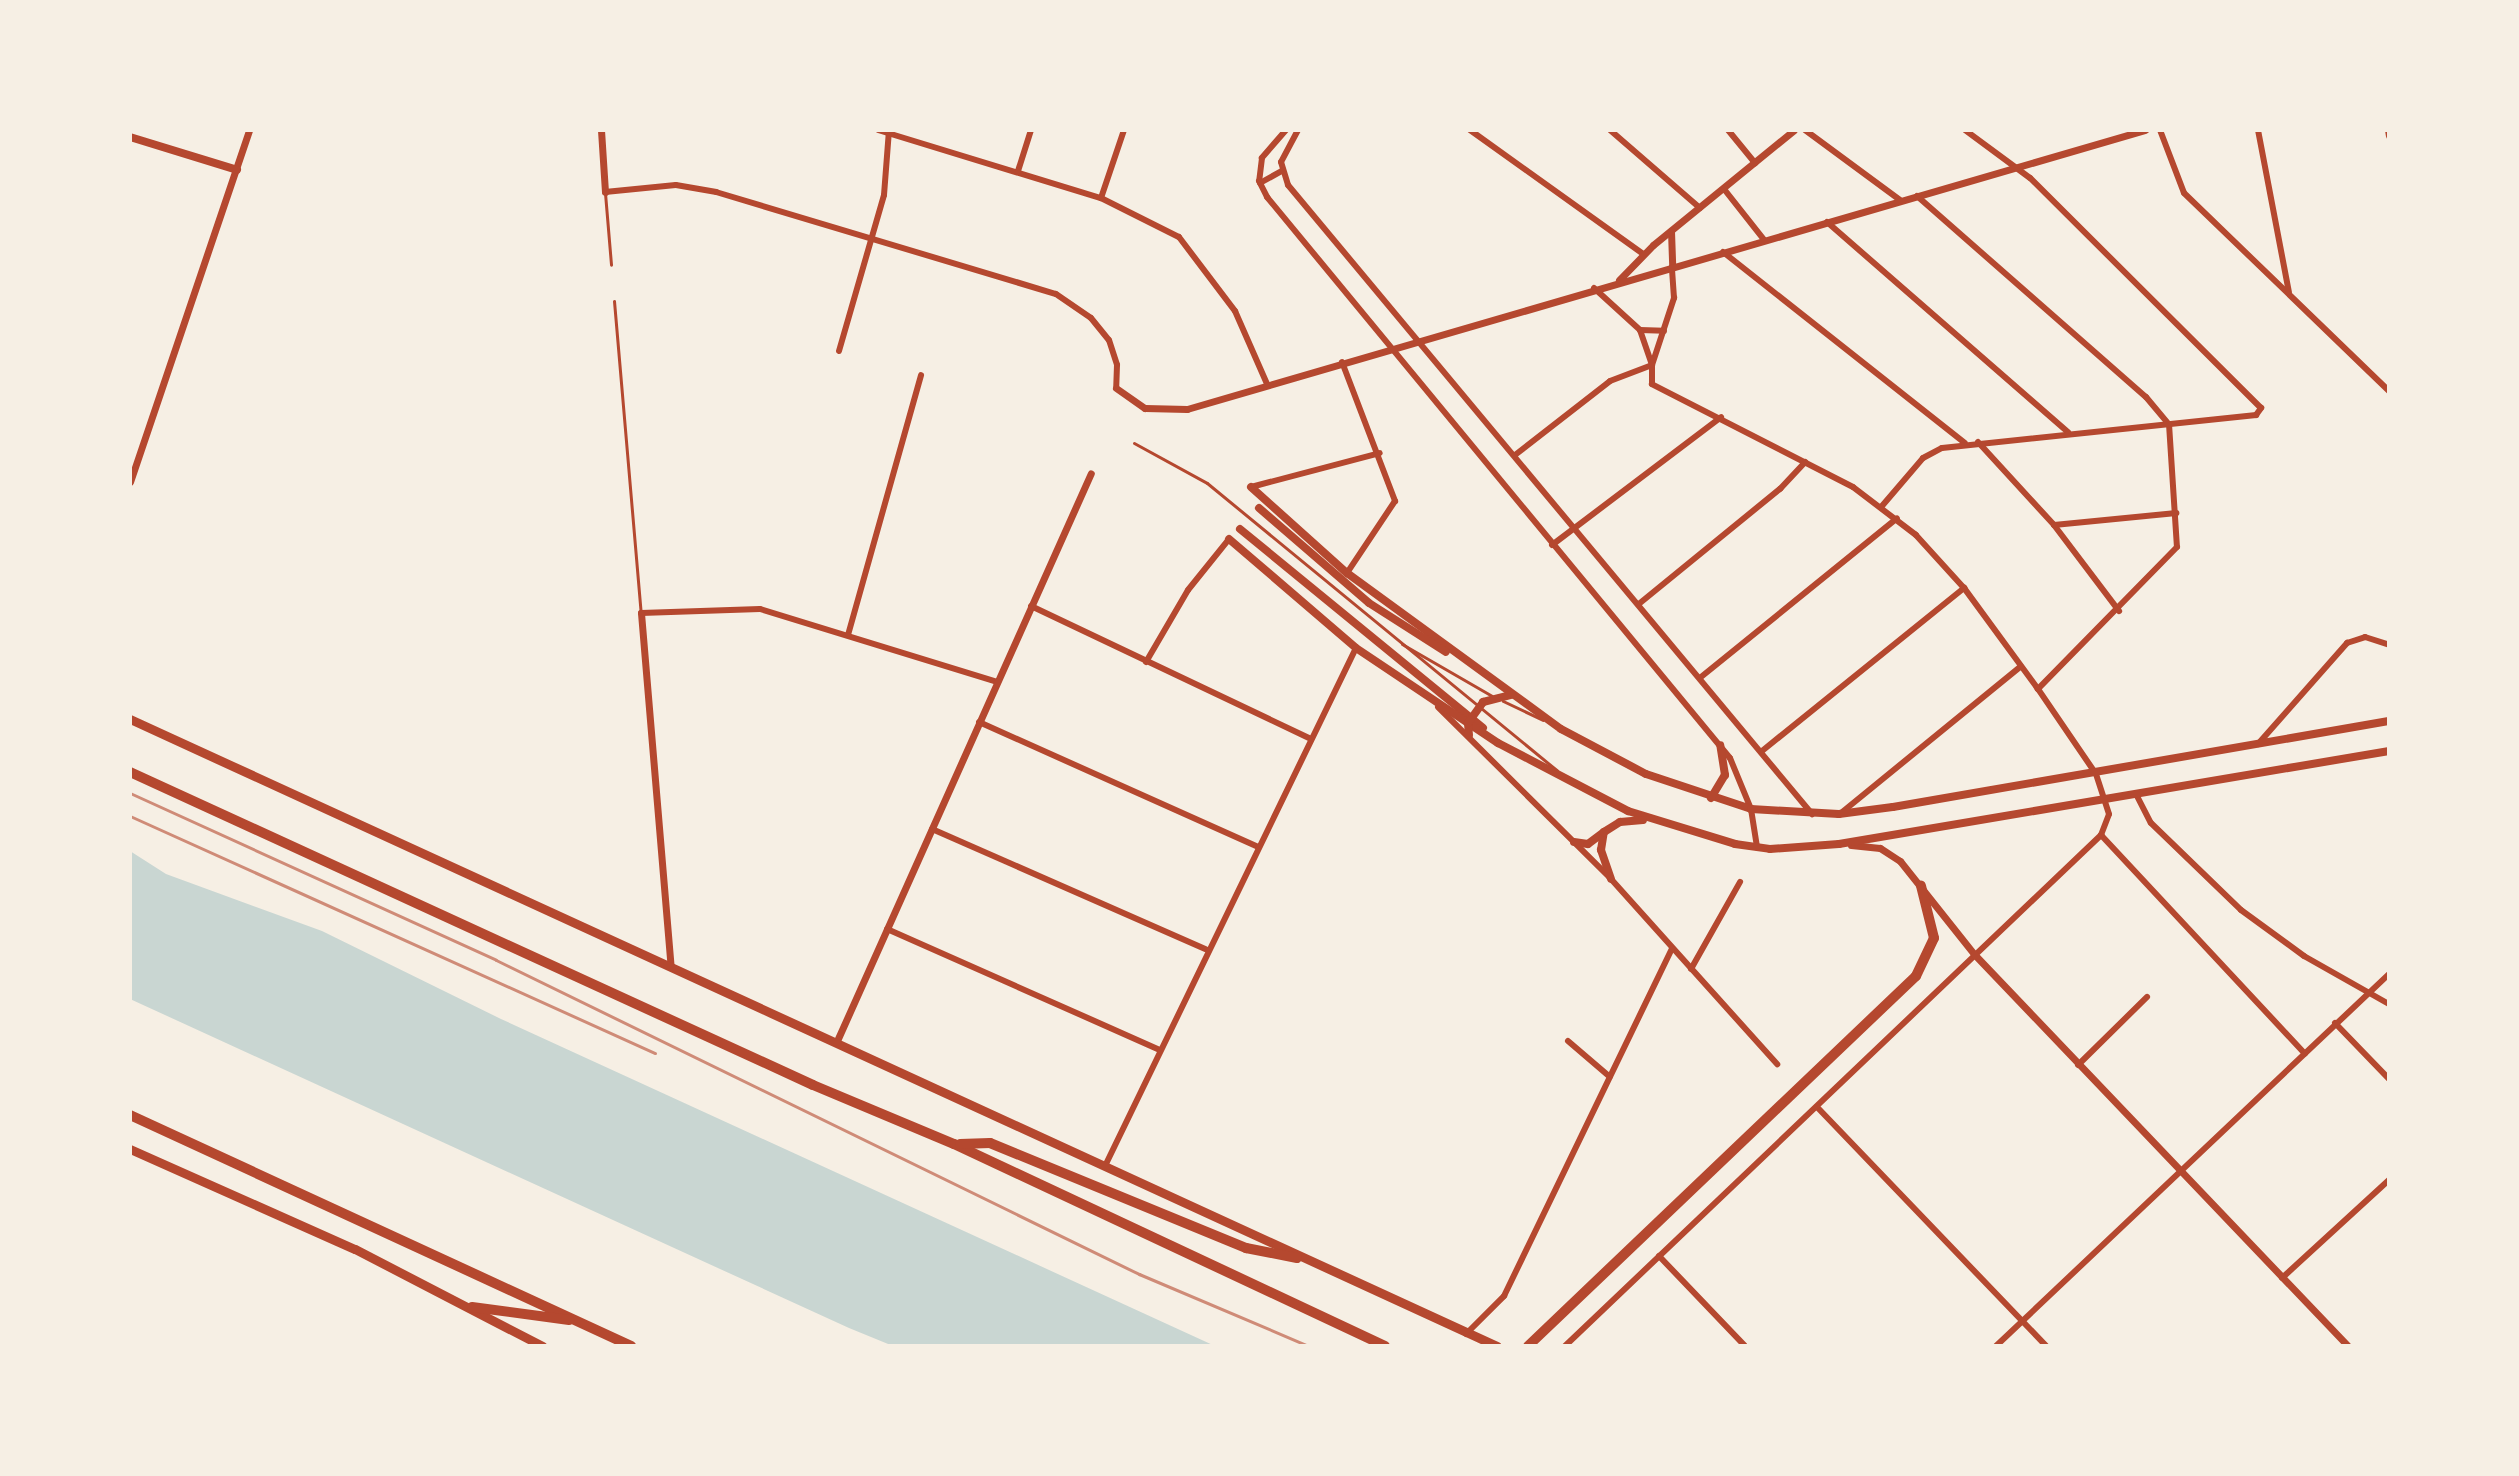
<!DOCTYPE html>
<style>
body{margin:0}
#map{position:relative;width:2519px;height:1476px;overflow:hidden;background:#f6efe4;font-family:"PT Serif",serif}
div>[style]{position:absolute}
.water>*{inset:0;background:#c9d6d2}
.service>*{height:3px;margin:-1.5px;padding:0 1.5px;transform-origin:1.5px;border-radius:1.5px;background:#b5482f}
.minor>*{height:6px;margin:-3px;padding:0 3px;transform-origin:3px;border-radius:3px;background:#b5482f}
.tertiary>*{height:7px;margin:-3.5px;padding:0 3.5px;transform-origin:3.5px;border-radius:3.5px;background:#b5482f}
.secondary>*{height:8px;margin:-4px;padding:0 4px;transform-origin:4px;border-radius:4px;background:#b5482f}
.primary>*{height:9px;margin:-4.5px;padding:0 4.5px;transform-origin:4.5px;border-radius:4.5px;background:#b5482f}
.trunk>*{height:9px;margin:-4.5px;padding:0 4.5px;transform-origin:4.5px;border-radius:4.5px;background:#b5482f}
.motorway>*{height:10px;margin:-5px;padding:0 5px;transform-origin:5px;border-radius:5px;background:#b5482f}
.rail>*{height:3px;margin:-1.5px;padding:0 1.5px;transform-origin:1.5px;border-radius:1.5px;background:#cf8b77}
span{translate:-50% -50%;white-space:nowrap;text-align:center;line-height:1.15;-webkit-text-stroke:8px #f6efe4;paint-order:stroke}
.frame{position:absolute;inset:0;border:132px solid #f6efe4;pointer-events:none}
</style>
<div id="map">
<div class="water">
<div style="clip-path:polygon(130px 851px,166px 874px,322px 931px,501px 1019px,1215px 1346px,893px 1346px,849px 1328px,130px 999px)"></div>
</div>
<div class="service">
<div style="left:605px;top:193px;width:72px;rotate:85.2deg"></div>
<div style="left:614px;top:301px;width:313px;rotate:85.1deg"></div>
<div style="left:1134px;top:443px;width:83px;rotate:28.7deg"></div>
<div style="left:1207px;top:483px;width:453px;rotate:39.4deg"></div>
<div style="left:1402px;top:644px;width:104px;rotate:30deg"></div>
<div style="left:1503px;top:701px;width:44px;rotate:25.4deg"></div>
</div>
<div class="minor">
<div style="left:878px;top:130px;width:233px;rotate:17deg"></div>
<div style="left:1101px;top:198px;width:87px;rotate:26.6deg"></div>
<div style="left:1179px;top:237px;width:93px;rotate:52.9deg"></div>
<div style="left:1235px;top:311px;width:80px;rotate:66.3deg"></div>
<div style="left:1286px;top:130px;width:37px;rotate:131deg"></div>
<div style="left:1262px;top:158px;width:23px;rotate:97deg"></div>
<div style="left:1259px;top:181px;width:18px;rotate:63deg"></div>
<div style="left:1267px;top:197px;width:727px;rotate:50.47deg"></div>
<div style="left:1730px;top:758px;width:55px;rotate:67.6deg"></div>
<div style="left:1751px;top:809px;width:39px;rotate:81deg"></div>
<div style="left:1298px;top:130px;width:36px;rotate:118deg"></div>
<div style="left:1281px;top:162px;width:24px;rotate:73deg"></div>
<div style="left:1288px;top:185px;width:819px;rotate:50.2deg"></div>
<div style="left:1470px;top:130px;width:213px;rotate:35.6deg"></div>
<div style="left:1610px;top:130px;width:119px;rotate:40.9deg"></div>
<div style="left:1728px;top:130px;width:43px;rotate:50.7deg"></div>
<div style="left:1805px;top:130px;width:118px;rotate:36.4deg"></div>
<div style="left:2160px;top:130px;width:67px;rotate:69.1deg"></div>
<div style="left:2184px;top:193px;width:285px;rotate:44deg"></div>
<div style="left:2258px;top:130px;width:165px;rotate:79.2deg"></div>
<div style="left:2388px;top:130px;width:6px;rotate:81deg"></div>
<div style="left:1018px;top:171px;width:43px;rotate:-72.4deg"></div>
<div style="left:1260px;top:183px;width:25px;rotate:-29deg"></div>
<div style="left:1724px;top:189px;width:66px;rotate:51.7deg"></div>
<div style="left:605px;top:192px;width:71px;rotate:-5.6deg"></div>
<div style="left:676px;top:185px;width:41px;rotate:9.9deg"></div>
<div style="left:716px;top:192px;width:355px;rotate:16.7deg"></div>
<div style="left:1056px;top:294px;width:42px;rotate:34.4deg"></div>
<div style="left:1091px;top:318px;width:28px;rotate:51deg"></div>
<div style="left:1109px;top:340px;width:26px;rotate:72deg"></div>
<div style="left:1117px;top:365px;width:23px;rotate:92deg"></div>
<div style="left:1917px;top:196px;width:305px;rotate:41.3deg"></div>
<div style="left:2146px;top:397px;width:35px;rotate:50deg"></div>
<div style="left:2169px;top:424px;width:123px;rotate:86.3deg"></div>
<div style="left:2177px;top:547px;width:199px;rotate:134.4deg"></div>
<div style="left:1101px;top:198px;width:72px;rotate:-71.3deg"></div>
<div style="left:1827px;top:222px;width:320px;rotate:41.1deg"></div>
<div style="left:1723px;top:252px;width:308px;rotate:38.3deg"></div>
<div style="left:1594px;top:288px;width:62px;rotate:42.4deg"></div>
<div style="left:1640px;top:330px;width:37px;rotate:71deg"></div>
<div style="left:1640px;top:330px;width:24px;rotate:2deg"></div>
<div style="left:839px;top:351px;width:162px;rotate:-73.9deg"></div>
<div style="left:884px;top:195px;width:65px;rotate:-85.6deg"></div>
<div style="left:1342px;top:362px;width:149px;rotate:69.1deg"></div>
<div style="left:1395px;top:501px;width:87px;rotate:123.7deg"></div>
<div style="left:1978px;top:442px;width:113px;rotate:47.5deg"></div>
<div style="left:2054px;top:525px;width:108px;rotate:52.9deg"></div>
<div style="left:1515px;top:455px;width:120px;rotate:-37.9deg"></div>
<div style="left:1610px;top:381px;width:45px;rotate:-20.9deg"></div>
<div style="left:1251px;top:487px;width:133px;rotate:-14.8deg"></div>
<div style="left:1882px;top:506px;width:63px;rotate:-49.5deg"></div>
<div style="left:1923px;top:458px;width:21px;rotate:-28deg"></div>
<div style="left:1942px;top:448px;width:316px;rotate:-6deg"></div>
<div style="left:2256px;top:415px;width:9px;rotate:-54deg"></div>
<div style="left:2261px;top:408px;width:326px;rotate:-135.1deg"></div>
<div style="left:2030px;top:178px;width:81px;rotate:-143.6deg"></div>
<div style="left:2054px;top:525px;width:123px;rotate:-5.6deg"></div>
<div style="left:1552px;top:545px;width:212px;rotate:-37.1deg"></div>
<div style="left:1640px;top:603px;width:181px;rotate:-39.2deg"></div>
<div style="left:1780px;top:489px;width:37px;rotate:-47deg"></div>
<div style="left:1031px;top:606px;width:310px;rotate:25.4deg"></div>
<div style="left:641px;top:613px;width:119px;rotate:-1.9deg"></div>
<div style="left:760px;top:609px;width:248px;rotate:17.1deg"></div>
<div style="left:848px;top:635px;width:270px;rotate:-74.3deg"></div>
<div style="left:1146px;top:662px;width:83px;rotate:-59.7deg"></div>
<div style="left:1188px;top:590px;width:65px;rotate:-51.2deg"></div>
<div style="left:1701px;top:677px;width:252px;rotate:-39deg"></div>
<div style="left:1438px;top:707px;width:244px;rotate:44.8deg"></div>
<div style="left:1611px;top:879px;width:249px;rotate:48.1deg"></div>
<div style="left:979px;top:722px;width:306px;rotate:24.1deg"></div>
<div style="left:2258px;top:744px;width:135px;rotate:-48.6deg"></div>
<div style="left:2347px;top:643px;width:19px;rotate:-18deg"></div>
<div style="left:2365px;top:637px;width:25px;rotate:18deg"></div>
<div style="left:1762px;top:751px;width:260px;rotate:-38.9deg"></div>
<div style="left:2137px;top:796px;width:30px;rotate:63deg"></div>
<div style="left:2151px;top:823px;width:125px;rotate:44deg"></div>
<div style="left:2241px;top:910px;width:78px;rotate:36.1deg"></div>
<div style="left:2304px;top:956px;width:98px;rotate:29.5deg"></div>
<div style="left:1841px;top:813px;width:232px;rotate:-39.2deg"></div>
<div style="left:932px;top:829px;width:299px;rotate:23.7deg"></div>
<div style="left:2101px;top:835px;width:299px;rotate:47deg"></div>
<div style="left:887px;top:929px;width:299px;rotate:23.9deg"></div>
<div style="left:1691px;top:969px;width:100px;rotate:-60.6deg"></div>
<div style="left:2335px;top:1023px;width:78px;rotate:46deg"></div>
<div style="left:1568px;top:1041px;width:55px;rotate:40.6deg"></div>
<div style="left:2078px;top:1065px;width:97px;rotate:-44.6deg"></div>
<div style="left:1817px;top:1107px;width:331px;rotate:46.2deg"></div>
<div style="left:1105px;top:1166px;width:576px;rotate:-64.15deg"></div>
<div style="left:1659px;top:1256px;width:124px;rotate:46.3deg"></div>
<div style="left:2282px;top:1278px;width:145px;rotate:-42.5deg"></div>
<div style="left:1466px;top:1334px;width:54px;rotate:-45deg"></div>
<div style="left:1504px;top:1296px;width:386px;rotate:-64.2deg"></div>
<div style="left:1565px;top:1346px;width:741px;rotate:-43.63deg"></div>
<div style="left:2101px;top:835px;width:22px;rotate:-69deg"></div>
<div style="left:2109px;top:814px;width:42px;rotate:-108deg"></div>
<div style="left:2096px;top:774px;width:103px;rotate:-124.3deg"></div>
<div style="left:2038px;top:689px;width:125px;rotate:-126.2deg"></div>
<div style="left:1964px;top:588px;width:72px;rotate:-132.2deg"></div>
<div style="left:1916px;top:535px;width:79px;rotate:-142.7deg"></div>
<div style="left:1853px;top:487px;width:226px;rotate:-152.9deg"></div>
<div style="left:1652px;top:384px;width:19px;rotate:-90deg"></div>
<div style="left:1652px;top:365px;width:71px;rotate:-71.8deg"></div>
<div style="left:1674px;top:298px;width:31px;rotate:-94deg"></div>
<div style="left:1996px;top:1346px;width:541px;rotate:-43.43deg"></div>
</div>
<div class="tertiary">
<div style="left:601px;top:130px;width:62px;rotate:86.3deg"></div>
<div style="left:1671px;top:231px;width:36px;rotate:88deg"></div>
<div style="left:1619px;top:280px;width:49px;rotate:-45.8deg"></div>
<div style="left:1653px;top:245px;width:182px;rotate:-39.2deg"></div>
<div style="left:1116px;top:388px;width:35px;rotate:35deg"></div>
<div style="left:1145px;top:408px;width:42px;rotate:1.4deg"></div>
<div style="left:1187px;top:409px;width:998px;rotate:-16.24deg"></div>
<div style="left:130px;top:482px;width:372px;rotate:-71.3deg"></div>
<div style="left:641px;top:613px;width:355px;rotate:85.2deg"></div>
<div style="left:1851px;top:845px;width:29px;rotate:6deg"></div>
<div style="left:1880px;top:848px;width:24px;rotate:33deg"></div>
<div style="left:1900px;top:861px;width:119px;rotate:51.5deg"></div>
<div style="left:1974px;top:954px;width:542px;rotate:46.35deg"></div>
<div style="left:836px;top:1043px;width:624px;rotate:-65.9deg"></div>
</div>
<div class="secondary">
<div style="left:130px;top:137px;width:112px;rotate:17.1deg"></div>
<div style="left:1251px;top:487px;width:129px;rotate:41.9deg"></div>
<div style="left:1347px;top:573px;width:265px;rotate:36.1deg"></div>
<div style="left:1561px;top:729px;width:96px;rotate:27.9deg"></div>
<div style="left:1646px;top:774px;width:111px;rotate:18.4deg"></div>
<div style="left:1751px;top:809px;width:88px;rotate:3.3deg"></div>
<div style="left:1839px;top:814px;width:54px;rotate:-7.4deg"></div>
<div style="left:1893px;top:807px;width:503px;rotate:-9.84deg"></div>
<div style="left:1259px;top:508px;width:145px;rotate:40.8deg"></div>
<div style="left:1369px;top:603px;width:91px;rotate:32.5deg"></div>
<div style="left:1240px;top:529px;width:314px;rotate:39.3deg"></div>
<div style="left:1229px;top:539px;width:167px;rotate:40.6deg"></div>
<div style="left:1356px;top:648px;width:171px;rotate:33.8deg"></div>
<div style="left:1498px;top:743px;width:147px;rotate:27.6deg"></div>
<div style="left:1628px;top:811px;width:112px;rotate:17.1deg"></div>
<div style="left:1735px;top:844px;width:35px;rotate:8deg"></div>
<div style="left:1770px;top:849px;width:69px;rotate:-4.1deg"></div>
<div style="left:1839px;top:844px;width:558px;rotate:-9.6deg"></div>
<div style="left:1469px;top:735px;width:12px;rotate:-95deg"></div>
<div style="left:1468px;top:723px;width:26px;rotate:-54deg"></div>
<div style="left:1483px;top:702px;width:30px;rotate:-14deg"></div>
<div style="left:1711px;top:798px;width:27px;rotate:-59deg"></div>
<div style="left:1725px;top:775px;width:30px;rotate:-99deg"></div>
<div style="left:1574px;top:842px;width:14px;rotate:8deg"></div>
<div style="left:1588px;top:844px;width:20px;rotate:-37deg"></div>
<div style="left:1611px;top:879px;width:31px;rotate:-109deg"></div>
<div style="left:1601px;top:850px;width:18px;rotate:-81deg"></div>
<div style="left:1604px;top:832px;width:19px;rotate:-32deg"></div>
<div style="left:1620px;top:822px;width:23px;rotate:-5deg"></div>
</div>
<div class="primary">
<div style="left:130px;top:1149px;width:246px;rotate:24deg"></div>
<div style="left:355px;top:1249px;width:211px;rotate:27.4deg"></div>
</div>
<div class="trunk">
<div style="left:130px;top:719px;width:1504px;rotate:24.64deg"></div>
</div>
<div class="motorway">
<div style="left:130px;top:772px;width:751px;rotate:24.62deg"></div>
<div style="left:813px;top:1085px;width:153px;rotate:22.7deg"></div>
<div style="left:954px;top:1144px;width:476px;rotate:25.1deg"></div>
<div style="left:130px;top:1115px;width:552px;rotate:24.75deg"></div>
<div style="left:960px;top:1144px;width:30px;rotate:-2deg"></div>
<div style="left:990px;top:1143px;width:277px;rotate:22.3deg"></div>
<div style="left:1246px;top:1248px;width:52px;rotate:11.1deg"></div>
<div style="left:472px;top:1307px;width:98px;rotate:7.6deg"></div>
<div style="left:1528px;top:1346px;width:536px;rotate:-43.64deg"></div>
<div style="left:1916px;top:976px;width:42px;rotate:-64.7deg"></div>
<div style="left:1934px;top:938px;width:54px;rotate:-104deg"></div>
</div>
<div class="rail">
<div style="left:130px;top:793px;width:402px;rotate:24.5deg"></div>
<div style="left:496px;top:960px;width:716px;rotate:26.03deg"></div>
<div style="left:1139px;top:1274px;width:185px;rotate:23deg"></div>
<div style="left:130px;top:816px;width:576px;rotate:24.3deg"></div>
</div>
<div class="frame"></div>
</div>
